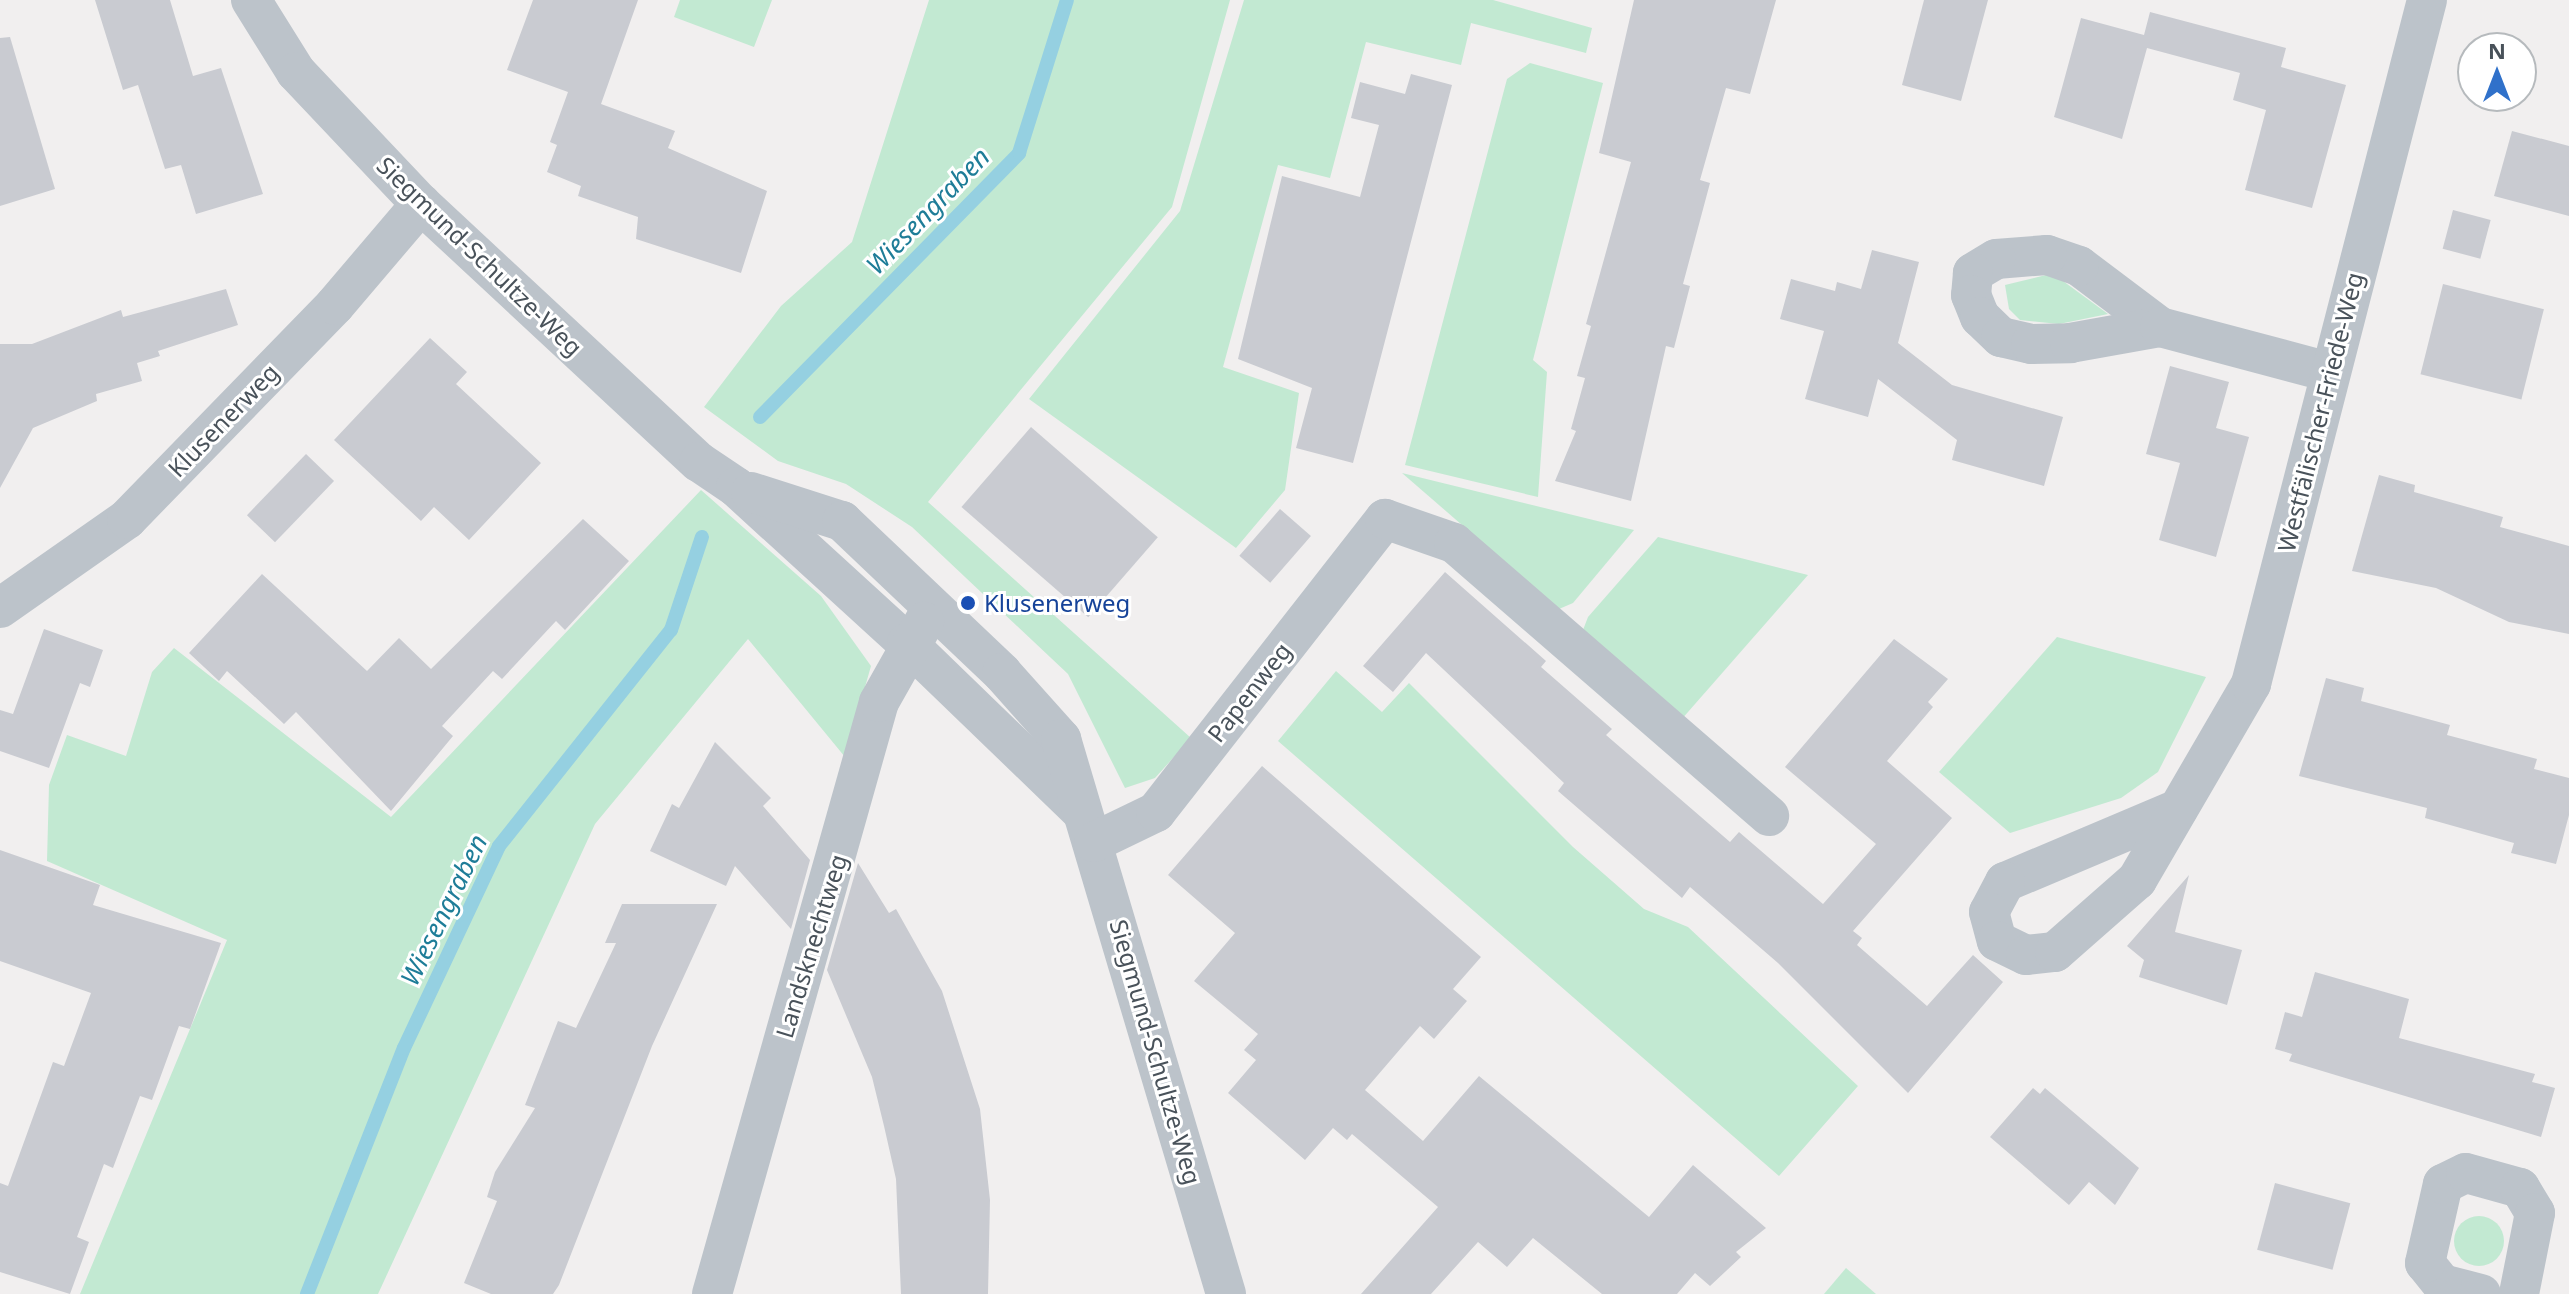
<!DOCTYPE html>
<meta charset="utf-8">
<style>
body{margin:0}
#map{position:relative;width:2569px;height:1294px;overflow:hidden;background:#f1efef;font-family:"Noto Sans",sans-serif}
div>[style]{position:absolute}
.green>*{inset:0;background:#c2e9d2}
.round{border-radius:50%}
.stream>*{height:14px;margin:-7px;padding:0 7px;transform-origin:7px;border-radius:7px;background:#95d0e1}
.building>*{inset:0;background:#c9cbd1;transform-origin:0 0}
.street>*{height:40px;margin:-20px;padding:0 20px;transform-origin:20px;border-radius:20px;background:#bcc3ca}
.dots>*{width:22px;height:22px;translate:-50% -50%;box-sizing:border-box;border:4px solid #fff;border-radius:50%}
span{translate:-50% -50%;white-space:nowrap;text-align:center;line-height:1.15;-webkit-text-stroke:6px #fff;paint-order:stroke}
.street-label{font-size:24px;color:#49525a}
.transit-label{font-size:24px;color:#164399}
.left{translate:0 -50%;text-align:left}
.water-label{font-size:26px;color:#1e7d98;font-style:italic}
.north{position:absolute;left:2457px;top:32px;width:80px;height:80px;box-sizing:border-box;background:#fff;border:2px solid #b6babd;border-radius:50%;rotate:0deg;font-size:22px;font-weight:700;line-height:32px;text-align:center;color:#49525a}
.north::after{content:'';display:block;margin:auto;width:28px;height:36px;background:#3071ca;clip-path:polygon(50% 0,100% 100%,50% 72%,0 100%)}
</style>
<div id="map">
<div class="green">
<div style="clip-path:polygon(680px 0,772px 0,754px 47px,674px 17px)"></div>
<div style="clip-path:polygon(929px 0,1230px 0,1172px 207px,928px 502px,1191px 738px,1155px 778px,1125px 788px,1068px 674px,912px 527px,846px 484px,778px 461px,704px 407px,781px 306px,852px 242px)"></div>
<div style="clip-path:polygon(1244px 0,1493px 0,1592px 28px,1586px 53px,1471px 23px,1461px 65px,1366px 42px,1330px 178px,1278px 165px,1223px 367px,1299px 393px,1285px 490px,1236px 548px,1029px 399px,1180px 211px)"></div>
<div style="clip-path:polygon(1530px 63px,1603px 83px,1533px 360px,1547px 372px,1538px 497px,1405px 465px,1507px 79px)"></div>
<div style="clip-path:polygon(2046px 275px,2063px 281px,2108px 314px,2059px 324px,2020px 320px,2009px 309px,2005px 285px)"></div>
<div style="clip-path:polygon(1402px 473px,1634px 530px,1573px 603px,1559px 609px)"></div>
<div style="clip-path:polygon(701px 490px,821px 596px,871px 666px,845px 757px,748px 639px,595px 824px,378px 1294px,80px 1294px,227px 940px,47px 861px,49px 785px,67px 735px,126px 756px,152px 672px,174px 648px,391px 817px)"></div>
<div style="clip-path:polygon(1658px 537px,1808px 575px,1681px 720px,1583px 630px,1588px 617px)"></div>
<div style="clip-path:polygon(2057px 637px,2206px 677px,2158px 772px,2121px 798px,2010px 833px,1939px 772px)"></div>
<div style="clip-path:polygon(1336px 671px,1382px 712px,1409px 683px,1573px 847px,1644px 909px,1688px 927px,1858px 1086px,1779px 1176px,1278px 741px)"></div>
<div class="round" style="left:2454px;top:1216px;width:50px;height:50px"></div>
<div style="clip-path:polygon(1846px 1268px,1876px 1294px,1824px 1294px)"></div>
</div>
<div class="stream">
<div style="left:760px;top:417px;width:370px;rotate:-45.5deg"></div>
<div style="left:1019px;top:153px;width:160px;rotate:-72.6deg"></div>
<div style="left:307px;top:1294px;width:264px;rotate:-68.5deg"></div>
<div style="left:404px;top:1048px;width:223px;rotate:-64.8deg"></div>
<div style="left:499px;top:846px;width:276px;rotate:-51.5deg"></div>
<div style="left:671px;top:630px;width:98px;rotate:-71.6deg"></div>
</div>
<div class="building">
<div style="clip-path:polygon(95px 0,170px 0,193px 76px,221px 68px,263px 194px,196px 214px,181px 165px,165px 169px,138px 85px,123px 90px)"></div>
<div style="clip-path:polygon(533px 0,638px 0,601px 104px,675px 131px,668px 148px,767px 191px,741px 273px,636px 239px,638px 217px,578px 196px,581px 186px,547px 172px,557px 145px,550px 142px,568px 92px,507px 70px)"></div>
<div style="clip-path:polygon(1634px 0,1776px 0,1750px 94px,1726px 88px,1700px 180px,1710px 183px,1683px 284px,1690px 286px,1674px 348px,1666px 346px,1631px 501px,1555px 481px,1576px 431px,1571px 429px,1585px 378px,1577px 376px,1591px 326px,1586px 324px,1631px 162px,1599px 153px)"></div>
<div style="clip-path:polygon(1924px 0,1988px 0,1961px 101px,1902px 85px)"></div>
<div style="clip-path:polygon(2150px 12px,2286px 48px,2281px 67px,2346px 85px,2312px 208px,2245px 190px,2266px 110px,2233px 100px,2240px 73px,2147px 48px,2122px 139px,2054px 117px,2081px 18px,2144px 35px)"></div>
<div style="clip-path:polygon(10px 37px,55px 189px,0 206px,0 38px)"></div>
<div style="clip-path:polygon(1411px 74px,1452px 85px,1353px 463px,1296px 448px,1312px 388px,1238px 359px,1282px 176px,1360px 197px,1379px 125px,1351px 118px,1360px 82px,1405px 94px)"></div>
<div style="clip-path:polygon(2512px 131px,2569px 146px,2569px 216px,2494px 196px)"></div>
<div style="left:2453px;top:210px;width:39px;height:40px;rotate:15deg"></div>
<div style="clip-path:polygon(1872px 250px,1919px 262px,1898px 343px,1952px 385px,2063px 417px,2044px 486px,1952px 460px,1957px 440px,1878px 379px,1868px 417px,1805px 399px,1824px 331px,1780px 319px,1791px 279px,1835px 291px,1837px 282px,1861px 289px)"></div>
<div style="left:2443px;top:284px;width:104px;height:93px;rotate:14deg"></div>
<div style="clip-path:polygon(226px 289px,238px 325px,158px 351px,160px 356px,137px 363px,142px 381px,96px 394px,97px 401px,33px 428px,0 488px,0 344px,32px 344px,121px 310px,123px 317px)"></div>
<div style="clip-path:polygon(430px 338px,467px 372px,456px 384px,541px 463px,469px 540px,434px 507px,421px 521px,334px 440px)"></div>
<div style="clip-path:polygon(2170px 366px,2229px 382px,2216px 428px,2249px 437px,2216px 557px,2159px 540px,2180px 463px,2146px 454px)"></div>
<div style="left:1031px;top:427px;width:168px;height:106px;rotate:41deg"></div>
<div style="left:306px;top:454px;width:39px;height:85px;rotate:44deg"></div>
<div style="clip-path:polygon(2379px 475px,2415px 485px,2414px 492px,2503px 517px,2500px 527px,2569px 546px,2569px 634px,2509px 622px,2436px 588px,2352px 571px)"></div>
<div style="left:1280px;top:509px;width:41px;height:62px;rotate:41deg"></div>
<div style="clip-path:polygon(583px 519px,629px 561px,565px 630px,556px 621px,502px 679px,493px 671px,442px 726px,453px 736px,391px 811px,296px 712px,284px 724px,227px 671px,219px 681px,189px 653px,262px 574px,367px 671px,399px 638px,431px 669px)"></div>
<div style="clip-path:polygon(1445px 572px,1546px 661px,1541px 667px,1612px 729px,1606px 735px,1730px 842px,1739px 832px,1823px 904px,1876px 844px,1785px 767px,1894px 639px,1948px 679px,1928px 702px,1933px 707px,1887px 761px,1952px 818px,1853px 931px,1862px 938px,1857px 945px,1927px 1006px,1973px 955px,2003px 982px,1908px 1093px,1778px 963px,1690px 887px,1682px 898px,1558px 791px,1564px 783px,1426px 653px,1393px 692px,1363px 666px)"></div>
<div style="clip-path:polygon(44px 629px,103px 650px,90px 687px,80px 683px,49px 768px,0 751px,0 710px,13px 714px)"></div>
<div style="clip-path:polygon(2326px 678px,2364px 688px,2361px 701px,2450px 725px,2447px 735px,2537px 759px,2534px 769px,2569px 778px,2569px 815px,2556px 864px,2511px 853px,2514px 843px,2425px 818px,2427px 808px,2299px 776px)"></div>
<div style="clip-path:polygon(715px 742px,771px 798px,763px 806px,810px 860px,791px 929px,735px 866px,726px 886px,650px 851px,672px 804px,679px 808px)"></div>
<div style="clip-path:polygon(1262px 766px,1481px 957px,1453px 989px,1467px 1001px,1434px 1039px,1420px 1026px,1365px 1090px,1423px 1141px,1479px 1076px,1649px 1217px,1693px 1165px,1766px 1228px,1736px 1252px,1741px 1257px,1710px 1286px,1695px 1273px,1677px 1294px,1602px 1294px,1533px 1238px,1507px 1267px,1478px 1242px,1431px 1294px,1361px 1294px,1438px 1207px,1352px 1134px,1347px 1140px,1333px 1128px,1305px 1160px,1228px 1093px,1256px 1060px,1244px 1050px,1258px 1034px,1194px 981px,1235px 933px,1168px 875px)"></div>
<div style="clip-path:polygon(0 850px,100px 885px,93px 905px,221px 943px,190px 1029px,179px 1026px,152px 1100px,140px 1096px,113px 1168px,104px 1164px,77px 1237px,89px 1242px,70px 1294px,0 1272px,0 1183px,8px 1186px,53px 1062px,64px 1066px,91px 993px,0 961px)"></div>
<div style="clip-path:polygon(858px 863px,889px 913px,896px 909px,942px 991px,980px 1109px,990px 1200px,988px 1294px,901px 1294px,896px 1179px,884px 1126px,872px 1077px,827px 970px)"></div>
<div style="clip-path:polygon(2189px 875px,2175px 932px,2242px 950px,2227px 1005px,2139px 977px,2144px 960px,2127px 946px)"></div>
<div style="clip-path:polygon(622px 904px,717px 904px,652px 1046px,559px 1285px,553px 1294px,491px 1294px,464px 1283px,497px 1201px,487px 1197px,495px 1172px,535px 1108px,525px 1105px,558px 1021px,576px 1028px,616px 943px,605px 943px)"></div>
<div style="clip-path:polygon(2315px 972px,2409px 999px,2399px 1038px,2535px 1074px,2532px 1082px,2555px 1088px,2541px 1137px,2289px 1061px,2292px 1054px,2275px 1049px,2285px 1012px,2302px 1017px)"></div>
<div style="clip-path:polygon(2033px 1088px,2040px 1094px,2045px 1088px,2139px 1168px,2115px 1205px,2089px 1182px,2069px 1205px,1990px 1137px)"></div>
<div style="left:2275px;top:1183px;width:78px;height:69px;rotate:15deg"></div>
</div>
<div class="street">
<div style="left:251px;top:0;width:85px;rotate:58deg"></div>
<div style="left:296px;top:72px;width:182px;rotate:46.6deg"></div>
<div style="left:421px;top:204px;width:379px;rotate:42.9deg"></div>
<div style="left:699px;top:462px;width:45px;rotate:34deg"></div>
<div style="left:736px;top:487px;width:231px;rotate:42.4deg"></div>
<div style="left:907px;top:643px;width:242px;rotate:44deg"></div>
<div style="left:2160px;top:327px;width:101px;rotate:-143deg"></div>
<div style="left:2079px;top:266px;width:34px;rotate:-161deg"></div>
<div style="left:2047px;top:255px;width:51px;rotate:175.5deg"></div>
<div style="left:1996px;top:259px;width:27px;rotate:149deg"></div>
<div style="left:1973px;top:273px;width:22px;rotate:95deg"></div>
<div style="left:1971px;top:295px;width:24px;rotate:68deg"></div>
<div style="left:1980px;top:317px;width:29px;rotate:44deg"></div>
<div style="left:2001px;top:337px;width:31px;rotate:13deg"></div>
<div style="left:2031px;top:344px;width:39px;rotate:-1deg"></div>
<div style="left:2070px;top:343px;width:91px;rotate:-10.1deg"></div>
<div style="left:2160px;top:327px;width:175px;rotate:14.9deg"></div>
<div style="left:751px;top:492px;width:96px;rotate:17.7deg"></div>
<div style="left:842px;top:521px;width:221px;rotate:43.5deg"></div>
<div style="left:1002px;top:673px;width:89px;rotate:48.2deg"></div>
<div style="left:1061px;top:739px;width:579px;rotate:73.44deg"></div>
<div style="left:0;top:608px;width:155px;rotate:-35deg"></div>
<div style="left:127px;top:519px;width:298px;rotate:-45.8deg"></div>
<div style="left:335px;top:305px;width:133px;rotate:-49.6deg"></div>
<div style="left:2178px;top:809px;width:188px;rotate:157.1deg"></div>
<div style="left:2005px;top:882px;width:34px;rotate:118deg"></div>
<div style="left:1989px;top:912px;width:30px;rotate:75deg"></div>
<div style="left:1997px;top:941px;width:32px;rotate:26deg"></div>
<div style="left:2026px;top:955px;width:29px;rotate:-6deg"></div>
<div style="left:2055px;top:952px;width:109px;rotate:-41.3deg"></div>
<div style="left:2137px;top:880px;width:227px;rotate:-59.8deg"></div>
<div style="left:2251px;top:684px;width:706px;rotate:-75.57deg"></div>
<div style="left:1094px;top:842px;width:69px;rotate:-25.8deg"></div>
<div style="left:1156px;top:812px;width:372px;rotate:-52deg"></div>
<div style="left:1385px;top:519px;width:73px;rotate:19.2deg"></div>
<div style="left:1454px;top:543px;width:417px;rotate:40.9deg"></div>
<div style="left:712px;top:1294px;width:615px;rotate:-74.25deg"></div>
<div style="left:879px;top:702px;width:92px;rotate:-60.6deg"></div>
<div style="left:2481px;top:1294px;width:40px;rotate:-165.6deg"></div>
<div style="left:2442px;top:1284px;width:27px;rotate:-129deg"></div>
<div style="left:2425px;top:1263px;width:81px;rotate:-77.2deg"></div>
<div style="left:2443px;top:1184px;width:25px;rotate:-26deg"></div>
<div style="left:2466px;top:1173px;width:56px;rotate:15.5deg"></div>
<div style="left:2520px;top:1188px;width:29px;rotate:59deg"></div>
<div style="left:2535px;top:1213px;width:83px;rotate:101.2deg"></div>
</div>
<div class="dots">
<div style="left:968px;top:603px;background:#1a4fb4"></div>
</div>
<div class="street-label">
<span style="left:480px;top:256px;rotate:44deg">Siegmund-Schultze-Weg</span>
<span style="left:2320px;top:412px;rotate:-76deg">Westfälischer-Friede-Weg</span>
<span style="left:223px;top:420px;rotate:-46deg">Klusenerweg</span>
<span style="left:1249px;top:692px;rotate:-52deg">Papenweg</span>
<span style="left:811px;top:946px;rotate:-73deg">Landsknechtweg</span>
<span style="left:1156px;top:1052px;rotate:74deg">Siegmund-Schultze-Weg</span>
</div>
<div class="transit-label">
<span class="left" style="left:984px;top:603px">Klusenerweg</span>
</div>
<div class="water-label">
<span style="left:928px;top:211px;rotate:-46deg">Wiesengraben</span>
<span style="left:444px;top:910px;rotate:-64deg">Wiesengraben</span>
</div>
<div class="north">N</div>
</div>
